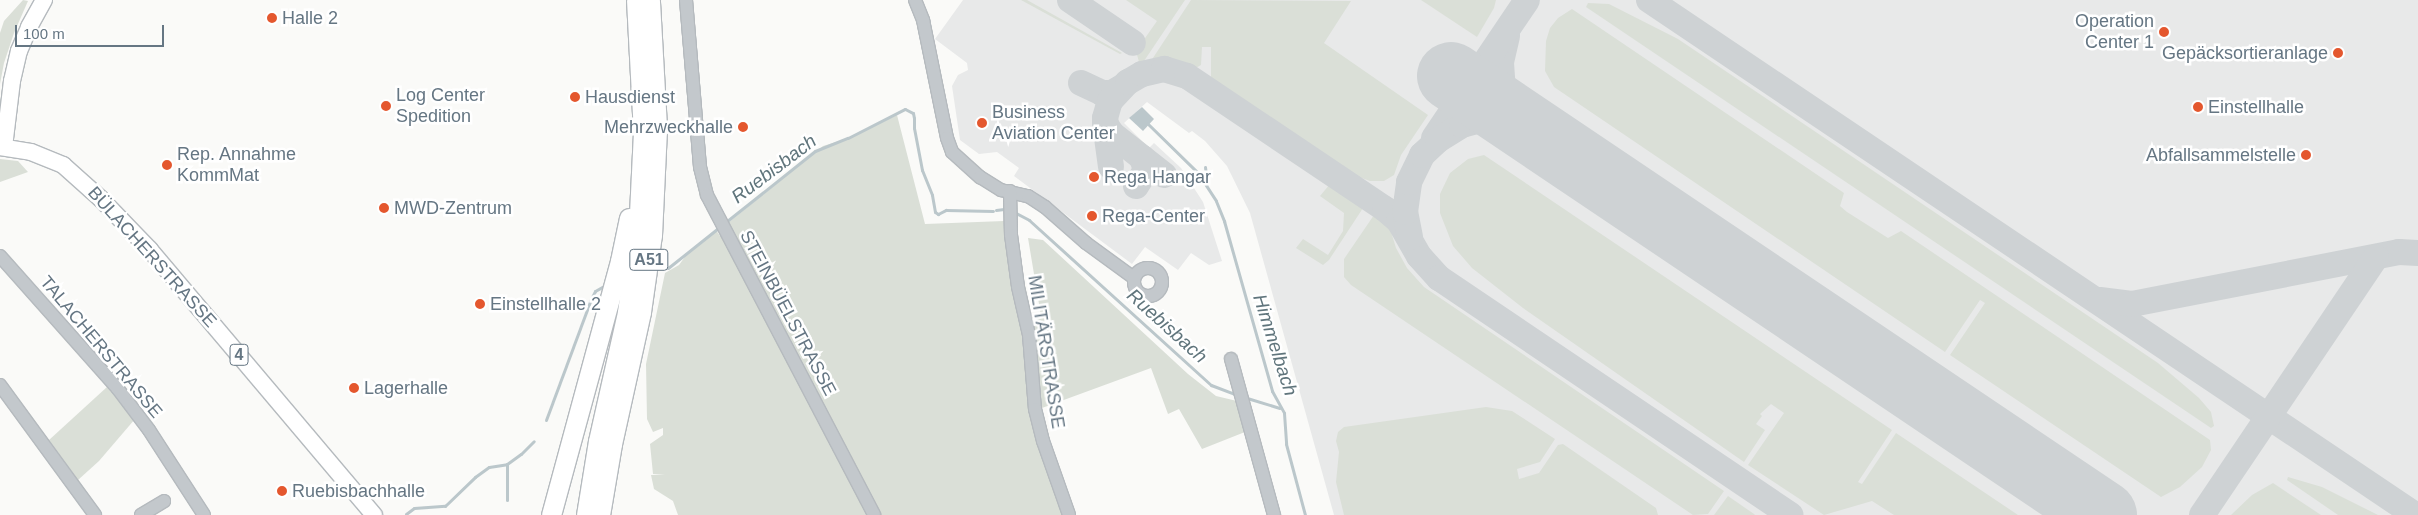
<!DOCTYPE html>
<meta charset="utf-8">
<style>
body{margin:0}
#map{position:relative;width:2418px;height:515px;overflow:hidden;background:#fafaf8;font-family:Helvetica,sans-serif}
div>[style]{position:absolute}
.built>*{inset:0;background:#e8e9e9}
.green>*{inset:0;background:#dadfd7}
.water>*{inset:0;background:#bbc7cb}
.stream>*{height:3px;margin:-1.5px;padding:0 1.5px;transform-origin:1.5px;border-radius:1.5px;background:#bbc7cb}
.taxiway>*{height:26px;margin:-13px;padding:0 13px;transform-origin:13px;border-radius:13px;background:#ced2d4}
.runway>*{height:68px;margin:-34px;padding:0 34px;transform-origin:34px;border-radius:34px;background:#ced2d4}
.roads{filter:drop-shadow(1px 0 #b5babe) drop-shadow(-1px 0 #b5babe) drop-shadow(0 1px #b5babe) drop-shadow(0 -1px #b5babe)}
.minor>*{height:12px;margin:-6px;padding:0 6px;transform-origin:6px;border-radius:6px;background:#c3c8cc}
.minor>.ring{margin:-6px;padding:0;box-sizing:content-box;background:none;border:12px solid #c3c8cc;border-radius:50%}
.major>*{height:16px;margin:-8px;padding:0 8px;transform-origin:8px;border-radius:8px;background:#fff}
.highway>*{height:19px;margin:-9.5px;padding:0 9.5px;transform-origin:9.5px;border-radius:9.5px;background:#fff}
.dots>*{width:14px;height:14px;translate:-50% -50%;box-sizing:border-box;border:2px solid #fff;border-radius:50%}
span{translate:-50% -50%;white-space:nowrap;text-align:center;line-height:1.15;-webkit-text-stroke:5px #fff;paint-order:stroke}
.shield-label span{padding:1px 4px;background:#fff;border:1px solid;border-radius:4px;-webkit-text-stroke-width:0}
.shield-label{font-size:16px;color:#657683;font-weight:700}
.poi-label{font-size:18px;color:#657683}
.left{translate:0 -50%;text-align:left}
.right{translate:-100% -50%;text-align:right}
.street-label{font-size:18px;color:#657683}
.water-label{font-size:19px;color:#60757c;font-style:italic}
.scale{position:absolute;left:15px;top:25px;width:149px;height:22px;box-sizing:border-box;border:2px solid #657683;border-top:0;padding-left:6px;font-size:15px;line-height:18px;white-space:nowrap;color:#657683;-webkit-text-stroke:4px #fff;paint-order:stroke}
</style>
<div id="map">
<div class="built">
<div style="clip-path:polygon(963px 0,2418px 0,2418px 515px,1334px 515px,1250px 213px,1227px 166px,1205px 141px,1192px 131px,1189px 133px,1147px 102px,1124px 123px,1149px 148px,1154px 143px,1181px 168px,1203px 202px,1222px 261px,1209px 265px,1191px 253px,1178px 270px,1145px 247px,1132px 264px,1014px 176px,1019px 168px,997px 152px,979px 154px,960px 140px,952px 86px,958px 75px,968px 70px,967px 63px,935px 39px)"></div>
</div>
<div class="green">
<div style="clip-path:polygon(23px 0,28px 1px,14px 33px,4px 63px,0 84px,0 33px,4px 21px)"></div>
<div style="clip-path:polygon(1021px 0,1027px 0,1122px 53px,1120px 54px)"></div>
<div style="clip-path:polygon(1126px 0,1185px 0,1144px 61px,1139px 62px,1136px 51px,1157px 21px)"></div>
<div style="clip-path:polygon(1191px 0,1351px 1px,1324px 43px,1428px 115px,1401px 155px,1394px 175px,1384px 181px,1370px 181px,1356px 176px,1211px 81px,1211px 47px,1202px 47px,1201px 65px,1194px 69px,1186px 64px,1167px 60px,1151px 61px)"></div>
<div style="clip-path:polygon(1421px 0,1496px 0,1494px 8px,1477px 37px)"></div>
<div style="clip-path:polygon(1588px 3px,1609px 4px,1678px 39px,2158px 363px,2199px 398px,2211px 412px,2214px 426px,2211px 428px,1586px 7px)"></div>
<div style="clip-path:polygon(1572px 9px,1844px 193px,1840px 206px,1847px 212px,1888px 238px,1901px 231px,2210px 440px,2211px 450px,2202px 467px,2180px 487px,2161px 497px,1950px 355px,1985px 303px,1980px 300px,1945px 352px,1554px 87px,1545px 71px,1546px 41px,1550px 28px,1558px 18px)"></div>
<div style="clip-path:polygon(897px 115px,925px 224px,1004px 221px,1022px 318px,1041px 316px,1028px 238px,1043px 240px,1188px 374px,1216px 396px,1237px 401px,1245px 432px,1202px 449px,1179px 409px,1168px 414px,1151px 368px,1031px 412px,1033px 429px,1064px 515px,678px 515px,673px 501px,654px 489px,651px 475px,665px 475px,653px 474px,650px 444px,663px 435px,663px 428px,653px 432px,647px 419px,646px 364px,665px 273px,679px 265px,687px 254px,716px 230px,720px 236px,728px 223px,823px 146px,849px 138px)"></div>
<div style="clip-path:polygon(1484px 155px,1892px 430px,1858px 482px,1862px 484px,1896px 433px,2018px 515px,1894px 515px,1872px 501px,1824px 515px,1748px 465px,1784px 413px,1771px 404px,1760px 414px,1762px 416px,1756px 424px,1765px 430px,1744px 462px,1523px 308px,1472px 268px,1453px 246px,1440px 213px,1440px 194px,1450px 173px,1468px 159px)"></div>
<div style="clip-path:polygon(0 159px,18px 161px,28px 172px,0 182px)"></div>
<div style="clip-path:polygon(1330px 184px,1363px 208px,1329px 260px,1323px 265px,1296px 248px,1303px 239px,1328px 255px,1343px 231px,1344px 213px,1320px 196px)"></div>
<div style="clip-path:polygon(1374px 215px,1378px 215px,1389px 225px,1396px 248px,1407px 268px,1424px 287px,1724px 491px,1708px 514px,1693px 515px,1351px 285px,1344px 277px,1344px 259px)"></div>
<div style="clip-path:polygon(107px 387px,135px 419px,99px 461px,78px 480px,49px 440px)"></div>
<div style="clip-path:polygon(1486px 407px,1512px 411px,1555px 439px,1540px 462px,1517px 469px,1519px 479px,1539px 473px,1558px 445px,1563px 444px,1656px 508px,1658px 515px,1344px 515px,1336px 482px,1339px 452px,1336px 441px,1338px 432px,1344px 427px)"></div>
<div style="clip-path:polygon(2288px 477px,2322px 487px,2378px 515px,2338px 515px,2287px 480px)"></div>
<div style="clip-path:polygon(2273px 483px,2321px 515px,2231px 515px,2252px 495px)"></div>
<div style="clip-path:polygon(1728px 496px,1754px 514px,1755px 515px,1714px 515px)"></div>
</div>
<div class="water">
<div style="clip-path:polygon(1142px 107px,1154px 119px,1143px 131px,1129px 118px)"></div>
</div>
<div class="stream">
<div style="left:1147px;top:123px;width:71px;rotate:44.4deg"></div>
<div style="left:1198px;top:173px;width:33px;rotate:57deg"></div>
<div style="left:1216px;top:201px;width:22px;rotate:68deg"></div>
<div style="left:1224px;top:221px;width:177px;rotate:74.2deg"></div>
<div style="left:1272px;top:391px;width:25px;rotate:61deg"></div>
<div style="left:1284px;top:413px;width:31px;rotate:86deg"></div>
<div style="left:1286px;top:444px;width:73px;rotate:75deg"></div>
<div style="left:1205px;top:167px;width:17px;rotate:83deg"></div>
<div style="left:996px;top:210px;width:8px;rotate:-7deg"></div>
<div style="left:1016px;top:213px;width:15px;rotate:28deg"></div>
<div style="left:1029px;top:220px;width:246px;rotate:42.2deg"></div>
<div style="left:1211px;top:385px;width:25px;rotate:21deg"></div>
<div style="left:727px;top:221px;width:112px;rotate:-38.5deg"></div>
<div style="left:815px;top:151px;width:35px;rotate:-22deg"></div>
<div style="left:848px;top:138px;width:64px;rotate:-27deg"></div>
<div style="left:905px;top:109px;width:9px;rotate:27deg"></div>
<div style="left:913px;top:113px;width:5px;rotate:79deg"></div>
<div style="left:914px;top:118px;width:10px;rotate:90deg"></div>
<div style="left:914px;top:128px;width:43px;rotate:79.2deg"></div>
<div style="left:922px;top:170px;width:27px;rotate:68deg"></div>
<div style="left:932px;top:195px;width:17px;rotate:80deg"></div>
<div style="left:935px;top:212px;width:4px;rotate:34deg"></div>
<div style="left:938px;top:214px;width:9px;rotate:-27deg"></div>
<div style="left:946px;top:210px;width:47px;rotate:1.2deg"></div>
<div style="left:668px;top:268px;width:63px;rotate:-38.5deg"></div>
<div style="left:1247px;top:398px;width:34px;rotate:17deg"></div>
<div style="left:546px;top:420px;width:129px;rotate:-69.6deg"></div>
<div style="left:591px;top:299px;width:9px;rotate:-63deg"></div>
<div style="left:595px;top:291px;width:10px;rotate:-29deg"></div>
<div style="left:507px;top:500px;width:36px;rotate:-90deg"></div>
<div style="left:406px;top:514px;width:10px;rotate:-37deg"></div>
<div style="left:414px;top:508px;width:31px;rotate:-4deg"></div>
<div style="left:445px;top:506px;width:42px;rotate:-44deg"></div>
<div style="left:475px;top:477px;width:17px;rotate:-36deg"></div>
<div style="left:489px;top:467px;width:18px;rotate:-9deg"></div>
<div style="left:507px;top:464px;width:17px;rotate:-36deg"></div>
<div style="left:521px;top:454px;width:18px;rotate:-45deg"></div>
</div>
<div class="taxiway">
<div style="left:1070px;top:0;width:76px;rotate:34.3deg"></div>
<div style="left:1649px;top:0;width:923px;rotate:33.91deg"></div>
<div style="left:1507px;top:36px;width:28px;rotate:103deg"></div>
<div style="left:1501px;top:63px;width:30px;rotate:86deg"></div>
<div style="left:1503px;top:93px;width:25px;rotate:64deg"></div>
<div style="left:1514px;top:116px;width:17px;rotate:40deg"></div>
<div style="left:1081px;top:83px;width:23px;rotate:25deg"></div>
<div style="left:1102px;top:93px;width:10px"></div>
<div style="left:1112px;top:93px;width:12px;rotate:-31deg"></div>
<div style="left:1105px;top:123px;width:44px;rotate:82.2deg"></div>
<div style="left:1434px;top:138px;width:166px;rotate:-56deg"></div>
<div style="left:1164px;top:175px;width:66px;rotate:-141.7deg"></div>
<div style="left:1112px;top:134px;width:11px;rotate:-124deg"></div>
<div style="left:1106px;top:125px;width:7px;rotate:-98deg"></div>
<div style="left:1105px;top:118px;width:18px;rotate:-74deg"></div>
<div style="left:1110px;top:101px;width:26px;rotate:-47deg"></div>
<div style="left:1128px;top:82px;width:16px;rotate:-30deg"></div>
<div style="left:1142px;top:74px;width:23px;rotate:-13deg"></div>
<div style="left:1164px;top:69px;width:24px;rotate:17deg"></div>
<div style="left:1187px;top:76px;width:239px;rotate:33.9deg"></div>
<div style="left:1385px;top:209px;width:18px;rotate:41deg"></div>
<div style="left:1399px;top:221px;width:40px;rotate:60.3deg"></div>
<div style="left:1419px;top:256px;width:30px;rotate:48deg"></div>
<div style="left:1439px;top:278px;width:424px;rotate:34deg"></div>
<div style="left:1136px;top:186px;width:19px;rotate:-58deg"></div>
<div style="left:1146px;top:170px;width:13px;rotate:-108deg"></div>
<div style="left:1410px;top:237px;width:25px;rotate:-101deg"></div>
<div style="left:1405px;top:212px;width:30px;rotate:-82deg"></div>
<div style="left:1409px;top:182px;width:30px;rotate:-64deg"></div>
<div style="left:1422px;top:155px;width:22px;rotate:-43deg"></div>
<div style="left:1438px;top:140px;width:28px;rotate:-32deg"></div>
<div style="left:1462px;top:125px;width:30px;rotate:-15deg"></div>
<div style="left:1491px;top:117px;width:22px;rotate:8deg"></div>
<div style="left:1513px;top:120px;width:26px;rotate:29deg"></div>
<div style="left:2100px;top:300px;width:32px;rotate:7deg"></div>
<div style="left:2132px;top:304px;width:272px;rotate:-11deg"></div>
<div style="left:2399px;top:252px;width:19px;rotate:3deg"></div>
<div style="left:2202px;top:515px;width:311px;rotate:-56deg"></div>
</div>
<div class="runway">
<div style="left:1451px;top:76px;width:786px;rotate:33.95deg"></div>
</div>
<div class="roads">
<div class="minor">
<div style="left:686px;top:0;width:168px;rotate:85.2deg"></div>
<div style="left:700px;top:167px;width:29px;rotate:76deg"></div>
<div style="left:707px;top:195px;width:361px;rotate:62.4deg"></div>
<div style="left:915px;top:0;width:22px;rotate:68deg"></div>
<div style="left:923px;top:20px;width:120px;rotate:78.5deg"></div>
<div style="left:947px;top:138px;width:15px;rotate:70deg"></div>
<div style="left:952px;top:152px;width:38px;rotate:42deg"></div>
<div style="left:980px;top:177px;width:25px;rotate:32deg"></div>
<div style="left:1001px;top:190px;width:28px;rotate:13deg"></div>
<div style="left:1028px;top:196px;width:20px;rotate:33deg"></div>
<div style="left:1045px;top:207px;width:55px;rotate:41.3deg"></div>
<div style="left:1086px;top:243px;width:59px;rotate:36.1deg"></div>
<div style="left:1010px;top:191px;width:44px;rotate:88.7deg"></div>
<div style="left:1011px;top:235px;width:52px;rotate:82.3deg"></div>
<div style="left:1018px;top:287px;width:49px;rotate:77.1deg"></div>
<div style="left:1029px;top:335px;width:74px;rotate:85.4deg"></div>
<div style="left:1035px;top:409px;width:33px;rotate:76deg"></div>
<div style="left:1043px;top:441px;width:78px;rotate:70.6deg"></div>
<div style="left:0;top:256px;width:178px;rotate:48.4deg"></div>
<div style="left:118px;top:389px;width:51px;rotate:52.9deg"></div>
<div style="left:149px;top:430px;width:101px;rotate:57.1deg"></div>
<div class="ring" style="left:1134px;top:268px;width:16px;height:16px"></div>
<div style="left:1231px;top:359px;width:162px;rotate:74.6deg"></div>
<div style="left:0;top:385px;width:161px;rotate:53.8deg"></div>
<div style="left:141px;top:515px;width:27px;rotate:-31deg"></div>
</div>
<div class="major">
<div style="left:0;top:147px;width:31px;rotate:9deg"></div>
<div style="left:31px;top:152px;width:35px;rotate:22deg"></div>
<div style="left:63px;top:165px;width:51px;rotate:41.8deg"></div>
<div style="left:101px;top:199px;width:71px;rotate:46.1deg"></div>
<div style="left:150px;top:250px;width:347px;rotate:49.8deg"></div>
<div style="left:4px;top:147px;width:66px;rotate:-83.1deg"></div>
<div style="left:12px;top:81px;width:31px;rotate:-77deg"></div>
<div style="left:19px;top:51px;width:26px;rotate:-67deg"></div>
<div style="left:29px;top:27px;width:31px;rotate:-61deg"></div>
</div>
<div class="highway">
<div style="left:551px;top:515px;width:263px;rotate:-74.8deg"></div>
<div style="left:620px;top:261px;width:44px;rotate:-78.2deg"></div>
<div style="left:586px;top:515px;width:75px;rotate:-80.8deg"></div>
<div style="left:598px;top:441px;width:132px;rotate:-77.3deg"></div>
<div style="left:627px;top:312px;width:79px;rotate:-82deg"></div>
<div style="left:638px;top:234px;width:101px;rotate:-87.2deg"></div>
<div style="left:643px;top:133px;width:133px;rotate:-93deg"></div>
<div style="left:600px;top:515px;width:72px;rotate:-80.4deg"></div>
<div style="left:612px;top:444px;width:135px;rotate:-77.6deg"></div>
<div style="left:641px;top:312px;width:78px;rotate:-81.9deg"></div>
<div style="left:652px;top:235px;width:108px;rotate:-87.3deg"></div>
<div style="left:657px;top:127px;width:127px;rotate:-93.2deg"></div>
</div>
</div>
<div class="dots">
<div style="left:272px;top:18px;background:#e4572e"></div>
<div style="left:2164px;top:32px;background:#e4572e"></div>
<div style="left:2338px;top:53px;background:#e4572e"></div>
<div style="left:575px;top:97px;background:#e4572e"></div>
<div style="left:386px;top:106px;background:#e4572e"></div>
<div style="left:2198px;top:107px;background:#e4572e"></div>
<div style="left:982px;top:123px;background:#e4572e"></div>
<div style="left:743px;top:127px;background:#e4572e"></div>
<div style="left:2306px;top:155px;background:#e4572e"></div>
<div style="left:167px;top:165px;background:#e4572e"></div>
<div style="left:1094px;top:177px;background:#e4572e"></div>
<div style="left:384px;top:208px;background:#e4572e"></div>
<div style="left:1092px;top:216px;background:#e4572e"></div>
<div style="left:480px;top:304px;background:#e4572e"></div>
<div style="left:354px;top:388px;background:#e4572e"></div>
<div style="left:282px;top:491px;background:#e4572e"></div>
</div>
<div class="shield-label">
<span style="left:649px;top:260px">A51</span>
<span style="left:239px;top:355px">4</span>
</div>
<div class="poi-label">
<span class="left" style="left:282px;top:18px">Halle 2</span>
<span class="right" style="left:2154px;top:32px">Operation<br>Center 1</span>
<span class="right" style="left:2328px;top:53px">Gepäcksortieranlage</span>
<span class="left" style="left:396px;top:106px">Log Center<br>Spedition</span>
<span class="left" style="left:585px;top:97px">Hausdienst</span>
<span class="left" style="left:2208px;top:107px">Einstellhalle</span>
<span class="left" style="left:992px;top:123px">Business<br>Aviation Center</span>
<span class="right" style="left:733px;top:127px">Mehrzweckhalle</span>
<span class="left" style="left:177px;top:165px">Rep. Annahme<br>KommMat</span>
<span class="right" style="left:2296px;top:155px">Abfallsammelstelle</span>
<span class="left" style="left:1104px;top:177px">Rega Hangar</span>
<span class="left" style="left:394px;top:208px">MWD-Zentrum</span>
<span class="left" style="left:1102px;top:216px">Rega-Center</span>
<span class="left" style="left:490px;top:304px">Einstellhalle 2</span>
<span class="left" style="left:364px;top:388px">Lagerhalle</span>
<span class="left" style="left:292px;top:491px">Ruebisbachhalle</span>
</div>
<div class="street-label">
<span style="left:152px;top:257px;rotate:48deg">BÜLACHERSTRASSE</span>
<span style="left:788px;top:313px;rotate:62deg">STEINBÜELSTRASSE</span>
<span style="left:101px;top:347px;rotate:50deg">TALACHERSTRASSE</span>
<span style="left:1046px;top:352px;rotate:81deg">MILITÄRSTRASSE</span>
</div>
<div class="water-label">
<span style="left:774px;top:169px;rotate:-37deg">Ruebisbach</span>
<span style="left:1167px;top:326px;rotate:42deg">Ruebisbach</span>
<span style="left:1275px;top:345px;rotate:72deg">Himmelbach</span>
</div>
<div class="scale">100 m</div>
</div>
